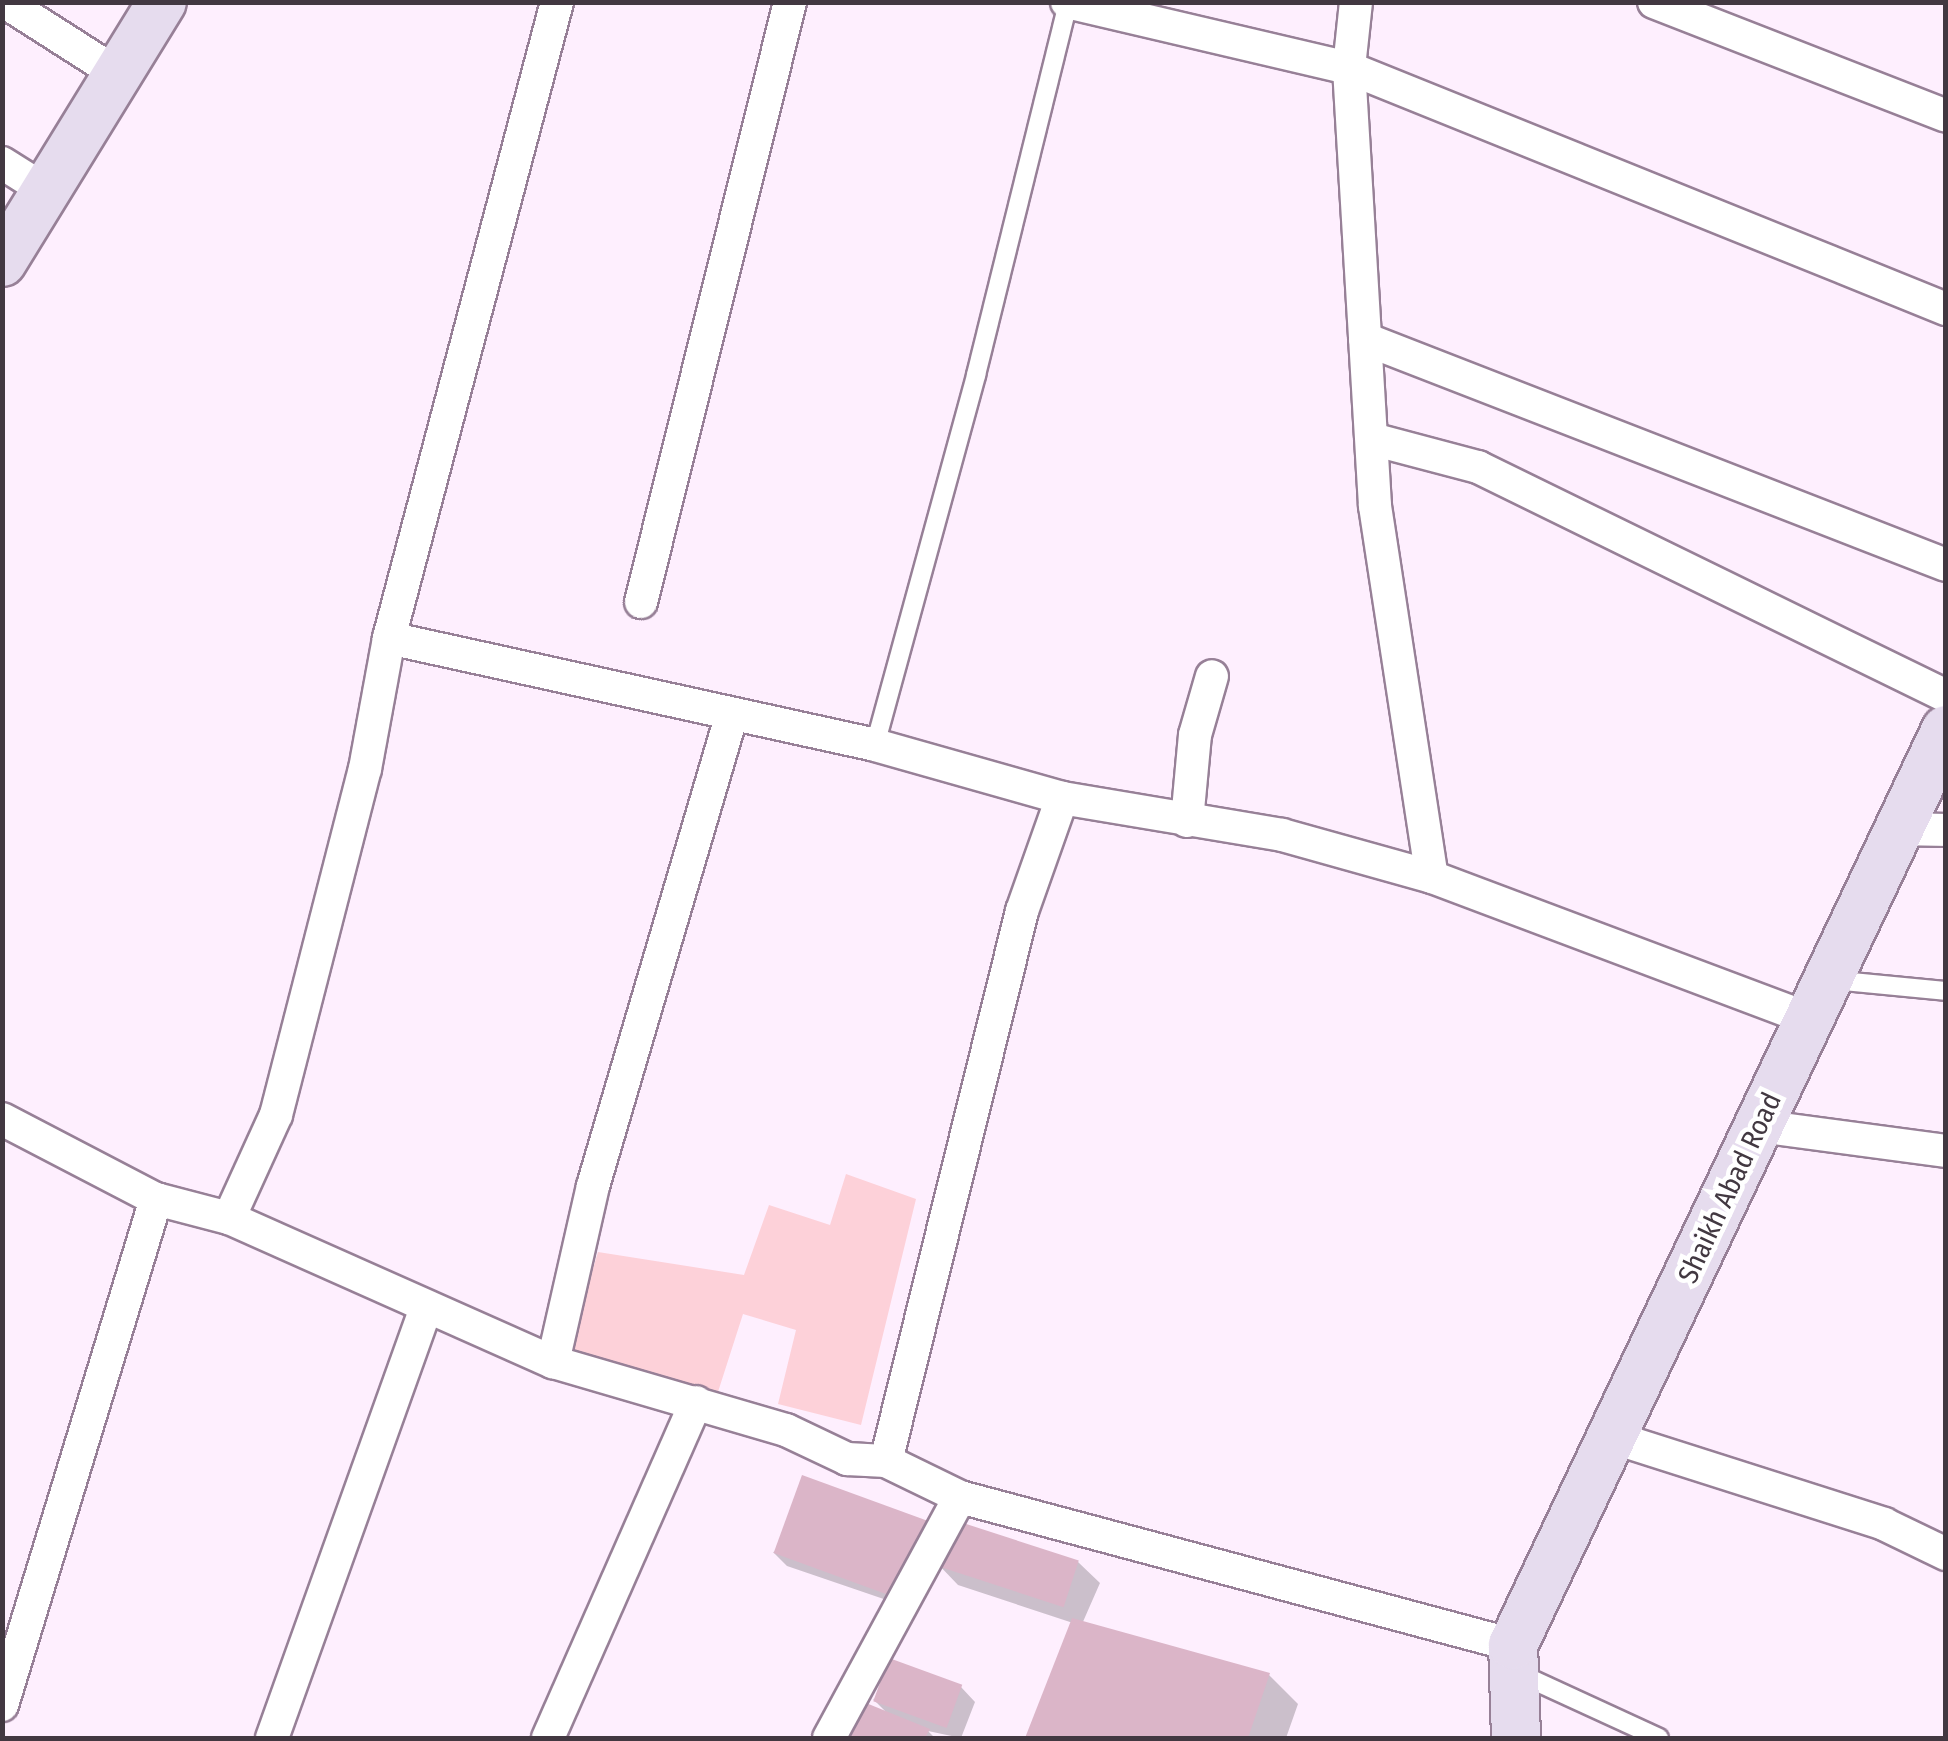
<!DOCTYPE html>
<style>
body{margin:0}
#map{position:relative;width:1948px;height:1741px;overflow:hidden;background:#feeffe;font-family:"Fira Sans Condensed",sans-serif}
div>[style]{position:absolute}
.green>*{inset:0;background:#fdd1d9}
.shadow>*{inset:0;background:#0003}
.building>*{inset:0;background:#dbb5c8;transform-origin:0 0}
.roads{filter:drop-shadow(2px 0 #978097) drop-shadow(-2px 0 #978097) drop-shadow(0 2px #978097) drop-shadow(0 -2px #978097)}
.service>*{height:18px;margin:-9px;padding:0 9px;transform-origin:9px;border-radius:9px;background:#fff}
.minor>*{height:32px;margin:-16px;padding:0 16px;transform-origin:16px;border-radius:16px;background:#fff}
.secondary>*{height:48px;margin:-24px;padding:0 24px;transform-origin:24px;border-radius:24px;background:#e6dcee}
span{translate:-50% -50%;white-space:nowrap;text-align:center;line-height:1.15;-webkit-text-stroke:9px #fff;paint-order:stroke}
.street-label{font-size:28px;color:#423841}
.frame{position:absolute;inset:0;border:5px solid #423841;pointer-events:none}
</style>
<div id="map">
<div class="green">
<div style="clip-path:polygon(846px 1174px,916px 1199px,861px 1425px,778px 1404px,796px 1330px,743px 1314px,717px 1395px,567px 1354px,598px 1252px,744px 1275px,769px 1205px,830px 1225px)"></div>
</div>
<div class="shadow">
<div style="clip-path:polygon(933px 1526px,1078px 1562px,1100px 1583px,1082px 1624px,1269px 1675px,1298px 1704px,1286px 1738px,1027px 1738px,1073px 1623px,958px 1585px,935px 1561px,910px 1608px,787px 1566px,773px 1552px)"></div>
<div style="clip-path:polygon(961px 1687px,975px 1702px,961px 1738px,928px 1731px,935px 1738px,850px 1738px,867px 1706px,889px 1715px,873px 1699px)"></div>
</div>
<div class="building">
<div style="left:802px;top:1475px;width:140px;height:83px;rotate:20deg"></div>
<div style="left:957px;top:1521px;width:128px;height:49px;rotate:18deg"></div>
<div style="clip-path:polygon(1072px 1618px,1270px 1673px,1248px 1738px,1025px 1738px)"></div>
<div style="left:889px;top:1658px;width:78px;height:46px;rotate:20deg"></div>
<div style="clip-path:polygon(866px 1703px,930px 1729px,925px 1738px,847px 1738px)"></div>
</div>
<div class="roads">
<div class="service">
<div style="left:875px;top:745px;width:384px;rotate:-74.7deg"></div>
<div style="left:976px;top:375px;width:384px;rotate:-76.1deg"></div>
<div style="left:1832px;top:980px;width:115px;rotate:5.5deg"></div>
<div style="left:1520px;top:1674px;width:153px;rotate:24.7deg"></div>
</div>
<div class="minor">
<div style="left:5px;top:2px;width:138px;rotate:32.5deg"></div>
<div style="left:1067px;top:2px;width:290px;rotate:13.2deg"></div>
<div style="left:1349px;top:68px;width:644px;rotate:21.98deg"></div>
<div style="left:1356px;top:2px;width:66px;rotate:96.1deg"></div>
<div style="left:1349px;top:68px;width:439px;rotate:86.6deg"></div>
<div style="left:1375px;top:506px;width:375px;rotate:81.3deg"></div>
<div style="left:1654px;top:2px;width:313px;rotate:21.3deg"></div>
<div style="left:2px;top:163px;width:54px;rotate:32.2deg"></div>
<div style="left:1365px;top:339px;width:623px;rotate:21.26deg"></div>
<div style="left:1372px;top:439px;width:110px;rotate:14.8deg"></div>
<div style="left:1478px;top:467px;width:521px;rotate:26.07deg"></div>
<div style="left:641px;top:602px;width:618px;rotate:-76.05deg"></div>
<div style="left:389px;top:638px;width:498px;rotate:12.4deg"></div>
<div style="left:875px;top:745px;width:194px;rotate:15.8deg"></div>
<div style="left:1062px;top:798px;width:223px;rotate:9.5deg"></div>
<div style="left:1282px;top:835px;width:156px;rotate:15.6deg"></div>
<div style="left:1432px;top:877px;width:403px;rotate:20.6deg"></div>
<div style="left:1187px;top:821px;width:86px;rotate:-84.7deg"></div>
<div style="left:1195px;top:735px;width:61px;rotate:-73.9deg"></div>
<div style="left:1899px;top:829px;width:47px;rotate:1.2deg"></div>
<div style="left:2px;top:1119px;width:174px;rotate:27.5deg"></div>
<div style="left:156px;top:1199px;width:75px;rotate:14.6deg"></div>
<div style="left:229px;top:1218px;width:355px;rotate:24deg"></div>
<div style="left:553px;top:1362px;width:243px;rotate:16.3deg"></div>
<div style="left:786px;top:1430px;width:68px;rotate:25.4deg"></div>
<div style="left:847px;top:1459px;width:39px;rotate:3deg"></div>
<div style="left:886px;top:1461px;width:82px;rotate:25.9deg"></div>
<div style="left:960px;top:1497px;width:572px;rotate:14.98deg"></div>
<div style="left:1759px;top:1126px;width:189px;rotate:7.6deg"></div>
<div style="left:229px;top:1218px;width:113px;rotate:-65.5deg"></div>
<div style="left:276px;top:1115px;width:357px;rotate:-75.6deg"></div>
<div style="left:365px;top:769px;width:133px;rotate:-79.6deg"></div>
<div style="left:389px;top:638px;width:658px;rotate:-75.2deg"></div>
<div style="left:553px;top:1362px;width:180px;rotate:-77.2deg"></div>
<div style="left:593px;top:1186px;width:492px;rotate:-73.6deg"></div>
<div style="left:1612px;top:1437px;width:286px;rotate:17.7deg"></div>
<div style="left:1884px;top:1524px;width:69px;rotate:25.8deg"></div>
<div style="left:886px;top:1461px;width:567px;rotate:-76.11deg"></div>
<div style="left:1022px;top:911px;width:120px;rotate:-70.5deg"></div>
<div style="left:2px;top:1705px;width:529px;rotate:-73.07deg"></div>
<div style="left:272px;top:1738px;width:456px;rotate:-70.3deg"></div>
<div style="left:548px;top:1738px;width:367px;rotate:-66.2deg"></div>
<div style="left:829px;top:1738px;width:274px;rotate:-61.5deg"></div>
</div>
<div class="secondary">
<div style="left:2px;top:262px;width:305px;rotate:-58.4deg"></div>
<div style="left:1516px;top:1738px;width:93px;rotate:-91.8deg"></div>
<div style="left:1513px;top:1645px;width:1012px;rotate:-64.68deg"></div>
</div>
</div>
<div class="street-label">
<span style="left:1730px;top:1188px;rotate:-65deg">Shaikh Abad Road</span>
</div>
<div class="frame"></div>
</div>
